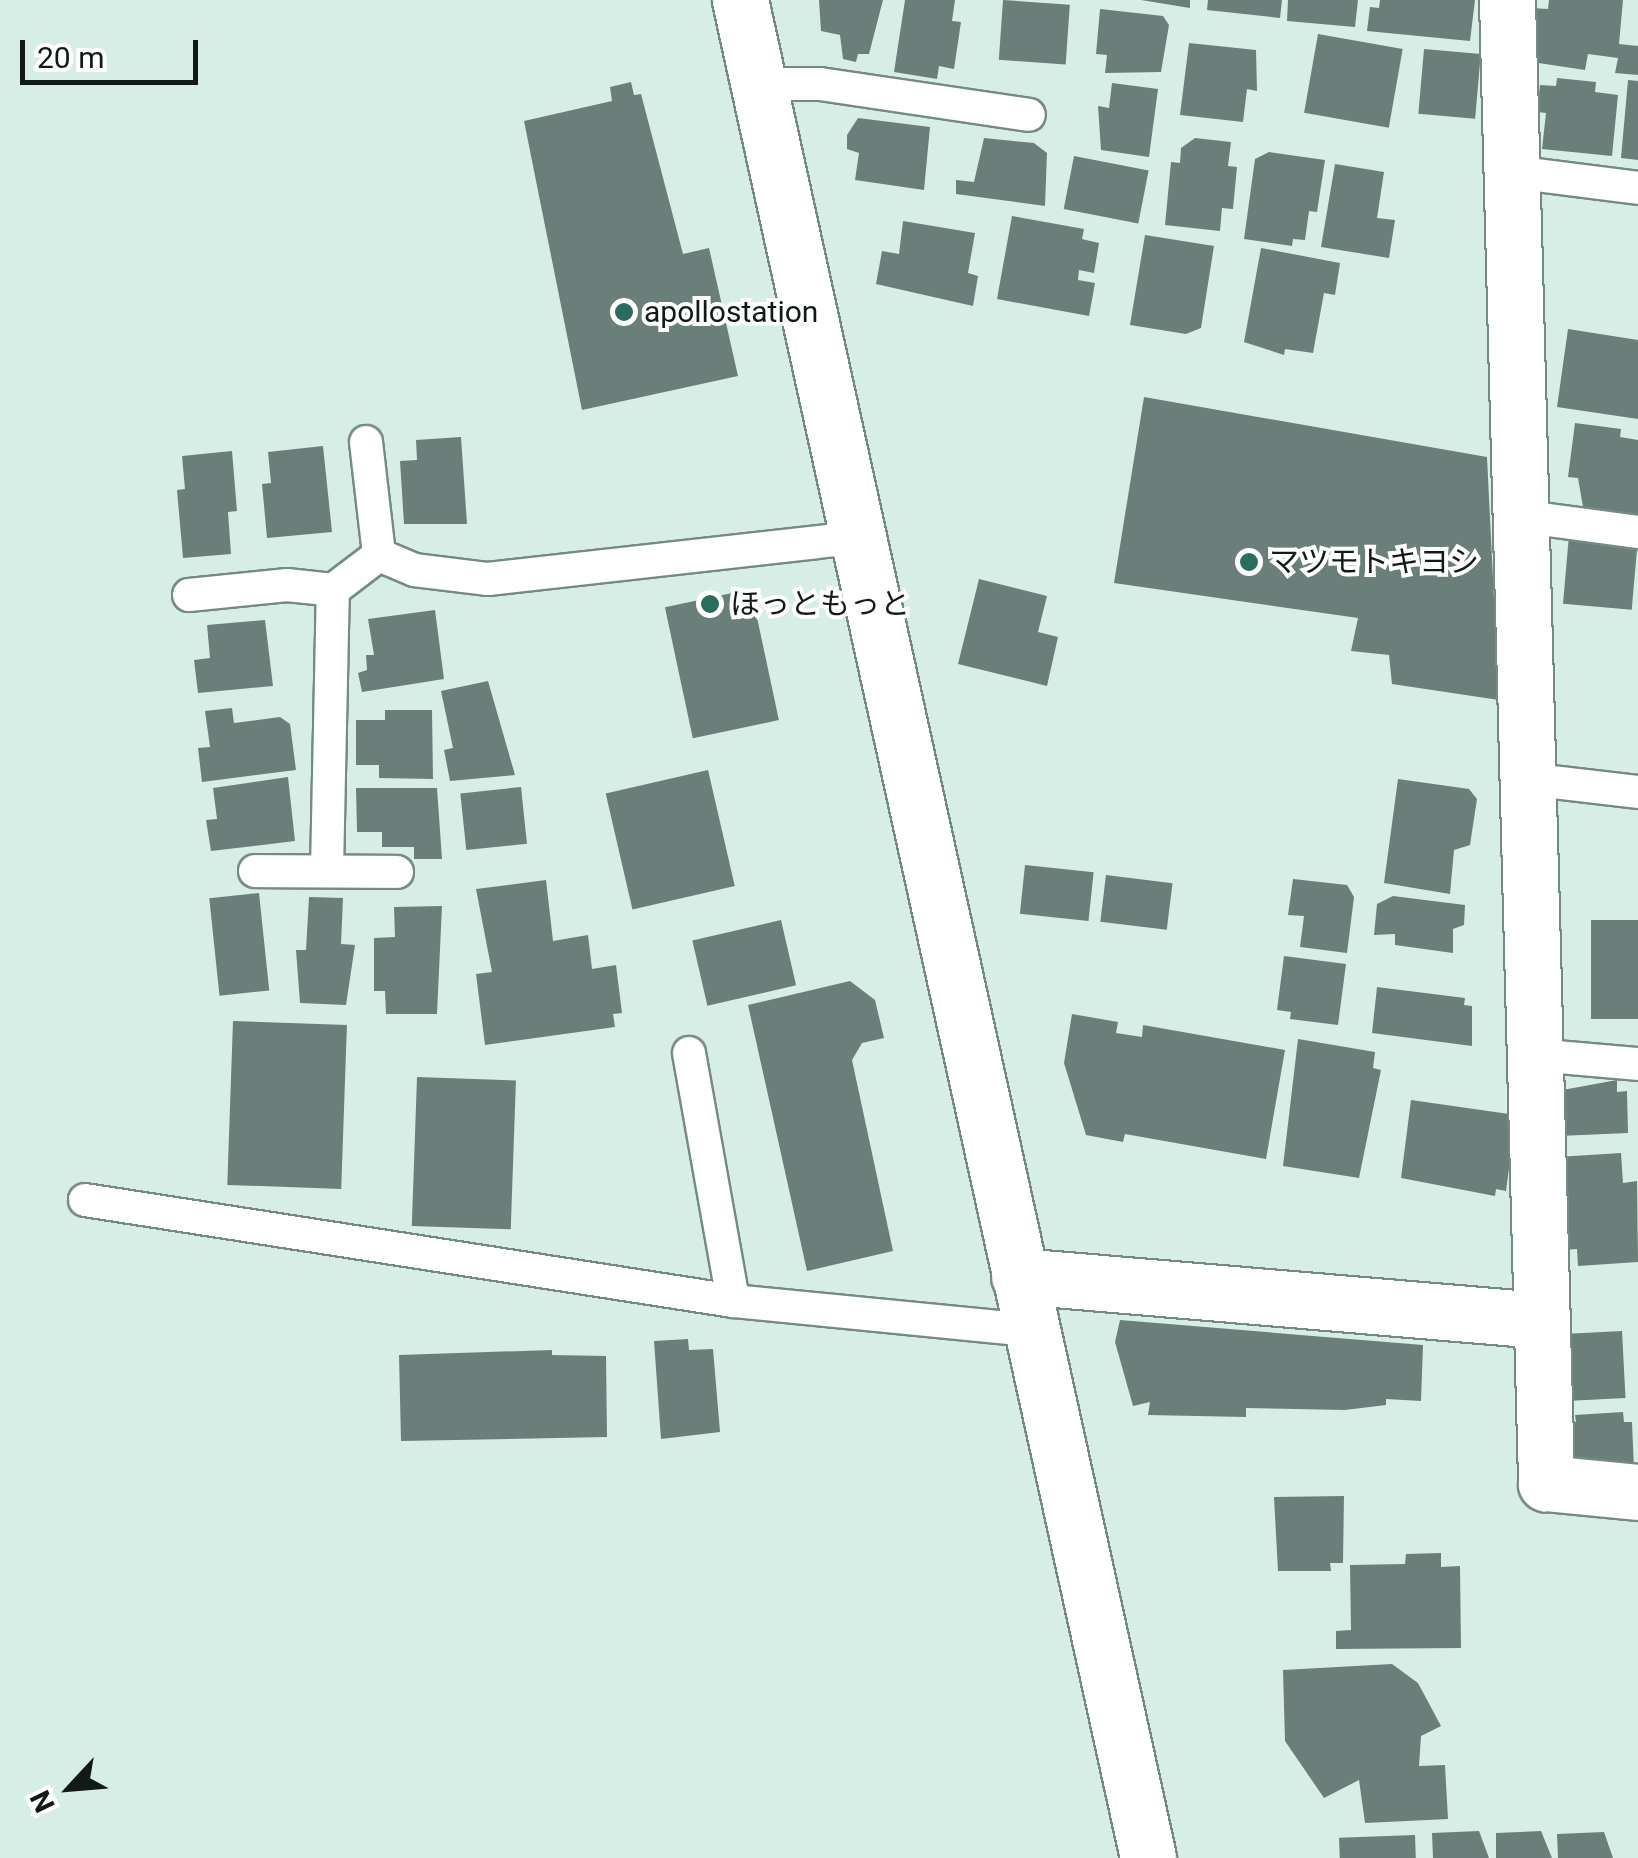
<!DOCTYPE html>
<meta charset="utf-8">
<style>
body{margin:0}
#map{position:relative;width:1638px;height:1858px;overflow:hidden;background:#d7eee7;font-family:Roboto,"Noto Sans JP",sans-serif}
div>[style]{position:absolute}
.building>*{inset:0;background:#6a7f79;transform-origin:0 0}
.roads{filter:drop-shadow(2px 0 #758a84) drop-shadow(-2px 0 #758a84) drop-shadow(0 2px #758a84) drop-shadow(0 -2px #758a84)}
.service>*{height:32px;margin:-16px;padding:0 16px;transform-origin:16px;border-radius:16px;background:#fff}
.minor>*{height:55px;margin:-27.5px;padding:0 27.5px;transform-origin:27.5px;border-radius:27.5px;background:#fff}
.tertiary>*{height:55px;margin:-27.5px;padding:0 27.5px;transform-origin:27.5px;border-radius:27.5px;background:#fff}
.dots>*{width:28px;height:28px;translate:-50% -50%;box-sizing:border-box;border:5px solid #fff;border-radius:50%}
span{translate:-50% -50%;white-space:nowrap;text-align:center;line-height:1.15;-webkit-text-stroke:8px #fff;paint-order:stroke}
.poi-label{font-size:30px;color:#121a18}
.left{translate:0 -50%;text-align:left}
.north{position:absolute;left:20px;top:1738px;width:100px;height:100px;-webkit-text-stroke:8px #fff;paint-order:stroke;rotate:244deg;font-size:28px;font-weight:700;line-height:40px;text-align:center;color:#121a18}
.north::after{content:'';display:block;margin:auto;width:35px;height:45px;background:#121a18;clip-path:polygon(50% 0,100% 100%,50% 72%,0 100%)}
.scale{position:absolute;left:20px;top:40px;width:178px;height:45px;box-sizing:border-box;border:5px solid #121a18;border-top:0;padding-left:12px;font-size:30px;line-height:35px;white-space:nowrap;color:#121a18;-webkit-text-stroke:8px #fff;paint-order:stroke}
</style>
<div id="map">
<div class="building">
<div style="clip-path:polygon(819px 0,883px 0,869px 54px,858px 54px,856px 62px,843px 59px,840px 35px,821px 31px)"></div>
<div style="clip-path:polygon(905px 0,955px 0,952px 21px,961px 22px,954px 69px,939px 66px,937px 79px,894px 72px)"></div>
<div style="left:1003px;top:0;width:67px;height:60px;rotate:4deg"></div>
<div style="clip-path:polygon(1141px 0,1190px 0,1190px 8px)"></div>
<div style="clip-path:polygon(1208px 0,1282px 0,1280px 18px,1207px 10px)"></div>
<div style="clip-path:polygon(1288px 0,1358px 0,1355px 27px,1287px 21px)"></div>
<div style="clip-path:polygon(1380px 0,1475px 0,1470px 41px,1367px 31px,1370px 7px,1379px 8px)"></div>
<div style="clip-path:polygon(1549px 0,1623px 0,1619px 44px,1638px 46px,1638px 75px,1615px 73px,1618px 58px,1588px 54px,1585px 70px,1525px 61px,1531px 8px,1548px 9px)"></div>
<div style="clip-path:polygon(1100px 9px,1163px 16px,1169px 25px,1161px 72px,1105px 73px,1107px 55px,1096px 54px)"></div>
<div style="left:1318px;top:34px;width:86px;height:80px;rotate:10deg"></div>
<div style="clip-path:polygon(1189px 43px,1256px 50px,1257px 91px,1247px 89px,1243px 122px,1180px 115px)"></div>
<div style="left:1424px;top:49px;width:57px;height:65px;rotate:5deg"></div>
<div style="clip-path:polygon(1557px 78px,1596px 82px,1595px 92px,1618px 95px,1612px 156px,1542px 149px,1546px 113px,1537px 112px,1540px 85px,1556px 86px)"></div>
<div style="clip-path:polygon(1628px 80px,1638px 81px,1638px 160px,1621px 158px)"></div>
<div style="clip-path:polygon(631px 82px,634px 95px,641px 94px,683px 254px,709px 248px,738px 376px,582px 410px,524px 121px,612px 101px,610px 87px)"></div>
<div style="clip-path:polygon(1112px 83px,1158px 89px,1149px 157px,1101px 150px,1098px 106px,1109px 108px)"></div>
<div style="clip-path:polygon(858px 118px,930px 127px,924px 190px,855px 180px,859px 153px,847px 149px,847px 135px)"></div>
<div style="clip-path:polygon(984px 138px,1034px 143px,1047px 153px,1045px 206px,956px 194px,956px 180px,974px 182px)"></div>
<div style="clip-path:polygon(1195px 138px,1231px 142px,1228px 166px,1237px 167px,1233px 209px,1222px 208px,1220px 231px,1165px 225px,1171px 162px,1180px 163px,1181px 148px)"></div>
<div style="clip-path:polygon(1269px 152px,1325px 160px,1317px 212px,1309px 211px,1305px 240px,1293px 239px,1292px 246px,1244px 239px,1255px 159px)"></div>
<div style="left:1074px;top:156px;width:76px;height:54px;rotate:11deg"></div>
<div style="clip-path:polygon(1335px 164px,1384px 172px,1377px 218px,1395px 220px,1389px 258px,1321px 247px)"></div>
<div style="clip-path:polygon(1012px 216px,1084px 229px,1082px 239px,1099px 243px,1094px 273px,1079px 270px,1078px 280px,1095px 283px,1089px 316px,997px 299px)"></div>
<div style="clip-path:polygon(903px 221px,975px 233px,968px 273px,978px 276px,973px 306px,876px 284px,882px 251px,899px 254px)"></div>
<div style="clip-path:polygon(1145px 235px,1214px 246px,1201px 328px,1186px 334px,1130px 325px)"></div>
<div style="clip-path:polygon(1261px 248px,1340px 263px,1335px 295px,1324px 293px,1313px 353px,1285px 349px,1284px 355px,1244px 342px)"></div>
<div style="clip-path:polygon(1568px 329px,1638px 340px,1638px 419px,1557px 407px)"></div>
<div style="clip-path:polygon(1144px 397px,1487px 457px,1499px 700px,1392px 684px,1389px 655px,1351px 651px,1358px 618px,1114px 583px)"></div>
<div style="clip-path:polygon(1575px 423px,1621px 429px,1620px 437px,1638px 440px,1638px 514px,1583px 507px,1578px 478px,1568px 477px)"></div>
<div style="clip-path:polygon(461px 437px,467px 524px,404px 524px,400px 461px,417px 460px,416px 440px)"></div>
<div style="clip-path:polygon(323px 446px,332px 532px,267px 538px,262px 484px,271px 483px,268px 452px)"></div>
<div style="clip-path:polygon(232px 451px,237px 511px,228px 512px,231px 554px,183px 558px,177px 490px,185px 489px,182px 456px)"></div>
<div style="left:1569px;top:535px;width:69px;height:69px;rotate:5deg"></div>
<div style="clip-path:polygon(979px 579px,1047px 596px,1038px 632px,1058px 637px,1047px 686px,958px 664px)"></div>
<div style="left:751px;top:589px;width:134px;height:88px;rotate:78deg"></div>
<div style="clip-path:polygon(435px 610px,444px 679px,362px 692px,358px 673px,367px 670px,366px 655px,374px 655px,368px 619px)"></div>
<div style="clip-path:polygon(265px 620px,273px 686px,198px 693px,194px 660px,210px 658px,207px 625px)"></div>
<div style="clip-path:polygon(488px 681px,515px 775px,450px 781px,444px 750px,453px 748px,441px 691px)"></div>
<div style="clip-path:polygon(232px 708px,234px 723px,280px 717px,290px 724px,296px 770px,202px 782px,198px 748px,210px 747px,205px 711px)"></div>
<div style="clip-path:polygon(385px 710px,432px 710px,433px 779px,379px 778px,379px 765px,356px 765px,356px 720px,385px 720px)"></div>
<div style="left:708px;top:770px;width:119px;height:105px;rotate:77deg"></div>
<div style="clip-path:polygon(288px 777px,295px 841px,211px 851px,206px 820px,217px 819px,213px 788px)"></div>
<div style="clip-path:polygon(1398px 779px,1469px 789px,1477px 799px,1470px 845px,1454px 850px,1450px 894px,1384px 883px)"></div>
<div style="left:521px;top:787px;width:57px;height:61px;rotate:84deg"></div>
<div style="clip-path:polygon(356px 788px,437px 788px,442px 859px,414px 859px,414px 847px,382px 847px,382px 832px,357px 832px)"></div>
<div style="left:1025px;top:865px;width:69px;height:49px;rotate:6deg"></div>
<div style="left:1106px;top:875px;width:67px;height:47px;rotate:7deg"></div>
<div style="clip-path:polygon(1293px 879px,1347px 885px,1354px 897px,1347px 953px,1300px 947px,1304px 916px,1288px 915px)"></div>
<div style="clip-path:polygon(546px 880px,553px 941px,588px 935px,592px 969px,616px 965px,622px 1013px,613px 1014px,615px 1027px,485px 1045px,476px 974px,492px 972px,476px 889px)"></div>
<div style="left:259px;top:893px;width:98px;height:50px;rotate:84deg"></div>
<div style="clip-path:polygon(1393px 896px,1465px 905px,1464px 925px,1453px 929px,1453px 953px,1395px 945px,1395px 934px,1374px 935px,1377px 904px)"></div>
<div style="clip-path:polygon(309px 897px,343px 898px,341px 944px,355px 945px,346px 1005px,300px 1003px,296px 950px,306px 950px)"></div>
<div style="clip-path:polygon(442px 906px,437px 1014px,386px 1014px,385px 991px,374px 991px,374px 938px,395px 937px,394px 907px)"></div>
<div style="left:781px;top:920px;width:67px;height:91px;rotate:77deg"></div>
<div style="left:1591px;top:920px;width:47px;height:99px"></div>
<div style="clip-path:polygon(1284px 956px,1346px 964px,1338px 1025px,1290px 1019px,1291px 1012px,1277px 1010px)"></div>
<div style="clip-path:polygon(850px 981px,875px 1000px,884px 1038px,862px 1043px,852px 1060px,893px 1251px,807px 1271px,748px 1005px)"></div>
<div style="clip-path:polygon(1377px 987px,1465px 998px,1464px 1005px,1472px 1006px,1472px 1046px,1372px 1033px)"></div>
<div style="clip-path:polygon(1072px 1014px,1118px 1022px,1116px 1033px,1142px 1037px,1143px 1025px,1285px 1050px,1266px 1159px,1125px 1134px,1123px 1142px,1086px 1135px,1064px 1063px)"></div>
<div style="left:233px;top:1021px;width:114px;height:164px;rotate:2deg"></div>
<div style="clip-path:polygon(1298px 1039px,1375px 1052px,1373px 1068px,1381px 1070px,1359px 1178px,1283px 1166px)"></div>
<div style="left:417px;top:1077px;width:99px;height:149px;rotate:2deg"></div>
<div style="clip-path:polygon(1617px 1080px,1617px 1092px,1627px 1091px,1628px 1133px,1559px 1136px,1557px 1091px)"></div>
<div style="clip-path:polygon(1411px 1100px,1516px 1115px,1506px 1191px,1496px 1189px,1495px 1196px,1401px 1178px)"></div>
<div style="clip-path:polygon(1621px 1153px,1623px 1183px,1637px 1181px,1638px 1262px,1578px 1266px,1577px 1249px,1564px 1250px,1557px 1157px)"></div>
<div style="clip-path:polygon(1120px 1320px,1423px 1345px,1421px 1401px,1386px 1399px,1386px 1405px,1345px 1410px,1246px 1408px,1246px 1417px,1148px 1415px,1150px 1402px,1133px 1406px,1115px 1342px)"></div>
<div style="left:1622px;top:1331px;width:67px;height:64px;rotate:87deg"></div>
<div style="clip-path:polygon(688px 1339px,689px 1350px,713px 1349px,720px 1432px,661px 1439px,654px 1341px)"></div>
<div style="clip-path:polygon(552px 1350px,552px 1355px,606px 1356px,607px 1437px,401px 1441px,399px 1355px)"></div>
<div style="clip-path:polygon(1623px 1412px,1624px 1422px,1632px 1422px,1634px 1469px,1564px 1463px,1561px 1423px,1576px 1422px,1575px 1415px)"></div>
<div style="clip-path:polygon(1344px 1496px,1343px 1563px,1330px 1563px,1331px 1571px,1278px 1571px,1274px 1497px)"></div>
<div style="clip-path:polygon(1441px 1553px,1441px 1567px,1460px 1566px,1461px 1648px,1336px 1649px,1336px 1631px,1351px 1630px,1350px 1565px,1405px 1564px,1406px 1554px)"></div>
<div style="clip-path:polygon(1392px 1664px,1418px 1683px,1441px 1726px,1421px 1736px,1419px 1766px,1445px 1765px,1448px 1819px,1365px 1823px,1359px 1780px,1324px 1798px,1285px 1741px,1283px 1670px)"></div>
<div style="clip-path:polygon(1479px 1831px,1489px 1858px,1433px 1858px,1432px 1833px)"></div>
<div style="clip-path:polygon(1541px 1831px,1552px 1858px,1496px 1858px,1496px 1833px)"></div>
<div style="clip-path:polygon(1604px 1832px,1613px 1858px,1558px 1858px,1557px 1834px)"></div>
<div style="left:1415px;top:1835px;width:23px;height:76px;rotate:88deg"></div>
</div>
<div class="roads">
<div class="service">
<div style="left:759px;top:84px;width:61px"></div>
<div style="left:820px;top:84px;width:211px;rotate:8.4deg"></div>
<div style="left:1512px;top:172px;width:127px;rotate:7.2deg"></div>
<div style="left:366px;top:442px;width:114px;rotate:83.4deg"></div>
<div style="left:1519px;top:516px;width:120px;rotate:7.7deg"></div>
<div style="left:189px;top:595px;width:99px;rotate:-5.8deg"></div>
<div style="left:287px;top:585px;width:46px;rotate:6.2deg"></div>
<div style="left:1527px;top:779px;width:112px;rotate:6.7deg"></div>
<div style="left:327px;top:870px;width:280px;rotate:-88.8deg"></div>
<div style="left:333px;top:590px;width:58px;rotate:-37.3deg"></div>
<div style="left:379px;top:555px;width:38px;rotate:23deg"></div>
<div style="left:414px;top:570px;width:75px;rotate:6.9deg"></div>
<div style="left:488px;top:579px;width:370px;rotate:-6.4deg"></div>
<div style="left:255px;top:871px;width:142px;rotate:0.4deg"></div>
<div style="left:689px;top:1053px;width:252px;rotate:79.9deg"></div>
<div style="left:1535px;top:1055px;width:103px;rotate:5deg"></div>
<div style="left:85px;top:1200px;width:656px;rotate:8.86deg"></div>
<div style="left:733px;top:1301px;width:299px;rotate:5.6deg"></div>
</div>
<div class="minor">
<div style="left:1507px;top:0;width:1484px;rotate:88.49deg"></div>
<div style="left:1546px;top:1483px;width:92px;rotate:5.6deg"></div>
<div style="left:1019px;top:1276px;width:523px;rotate:4.83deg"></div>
</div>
<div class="tertiary">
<div style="left:740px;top:0;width:1902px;rotate:77.61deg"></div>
</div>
</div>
<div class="dots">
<div style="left:624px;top:312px;background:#2a6d5e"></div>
<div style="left:1249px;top:562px;background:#2a6d5e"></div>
<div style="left:710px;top:604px;background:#2a6d5e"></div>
</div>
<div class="poi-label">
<span class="left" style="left:644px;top:312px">apollostation</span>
<span class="left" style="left:1269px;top:562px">マツモトキヨシ</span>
<span class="left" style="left:730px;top:604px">ほっともっと</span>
</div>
<div class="north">N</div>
<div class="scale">20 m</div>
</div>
